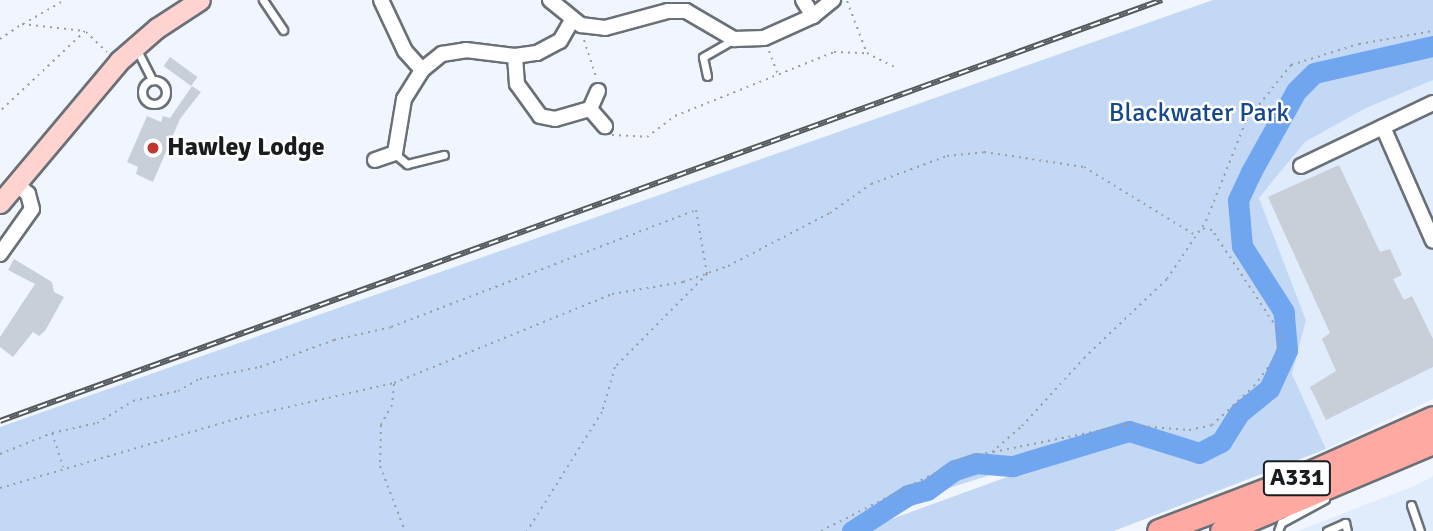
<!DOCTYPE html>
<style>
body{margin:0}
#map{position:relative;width:1433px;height:531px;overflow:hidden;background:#f1f6fe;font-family:Signika,sans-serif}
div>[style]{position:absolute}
.built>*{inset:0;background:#e0ebfb}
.green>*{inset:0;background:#c3d8f4}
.river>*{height:21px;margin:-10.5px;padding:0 10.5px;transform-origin:10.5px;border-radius:10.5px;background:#70a5f0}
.building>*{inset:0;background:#c9cfd9;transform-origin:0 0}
.path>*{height:2px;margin-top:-1px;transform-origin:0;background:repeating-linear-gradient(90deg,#9a9ea4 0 2px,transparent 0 7px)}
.roads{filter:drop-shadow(2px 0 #6a7078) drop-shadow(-2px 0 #6a7078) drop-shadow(0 2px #6a7078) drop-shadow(0 -2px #6a7078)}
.lane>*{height:7px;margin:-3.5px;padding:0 3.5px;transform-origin:3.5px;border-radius:3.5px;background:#fff}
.lane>.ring{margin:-3.5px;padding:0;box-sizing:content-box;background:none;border:7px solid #fff;border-radius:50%}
.street>*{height:14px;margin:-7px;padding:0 7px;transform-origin:7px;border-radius:7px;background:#fff}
.secondary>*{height:19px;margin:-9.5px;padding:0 9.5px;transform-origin:9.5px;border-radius:9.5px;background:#ffd4d0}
.primary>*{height:23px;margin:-11.5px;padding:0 11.5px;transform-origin:11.5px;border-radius:11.5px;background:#fea9a1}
.rail>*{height:6px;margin-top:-3px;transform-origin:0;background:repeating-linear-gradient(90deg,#fff 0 10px,#55595d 0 20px);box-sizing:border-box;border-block:2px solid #55595d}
.dots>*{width:19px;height:19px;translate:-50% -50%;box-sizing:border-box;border:4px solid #fff;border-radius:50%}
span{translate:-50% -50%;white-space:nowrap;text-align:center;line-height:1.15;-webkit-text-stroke:5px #fff;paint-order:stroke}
.shield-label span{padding:2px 5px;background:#fff;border:2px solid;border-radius:5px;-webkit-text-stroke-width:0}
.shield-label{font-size:24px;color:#1a1d20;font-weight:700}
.park-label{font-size:26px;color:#16488a}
.poi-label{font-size:26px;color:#1a1d20;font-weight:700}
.left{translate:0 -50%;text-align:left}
</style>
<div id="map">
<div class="built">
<div style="clip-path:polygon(1433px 80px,1433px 399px,1326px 449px,1292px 374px,1306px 320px,1259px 198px,1305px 142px,1364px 109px)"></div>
<div style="clip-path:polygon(1433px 476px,1433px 531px,1298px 531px,1414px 486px)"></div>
</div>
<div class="green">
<div style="clip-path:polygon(evenodd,1213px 0,1433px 0,1433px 80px,1364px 109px,1305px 142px,1259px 198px,1306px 320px,1292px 374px,1326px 449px,1114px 531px,0 531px,0 427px,1213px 0,1130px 431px,1130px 432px,878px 524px,883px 509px,1130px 431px)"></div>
</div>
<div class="river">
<div style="left:852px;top:531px;width:67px;rotate:-32.7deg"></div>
<div style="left:908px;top:495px;width:20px;rotate:-15deg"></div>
<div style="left:927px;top:490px;width:34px;rotate:-36deg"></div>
<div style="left:955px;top:470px;width:22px;rotate:-18deg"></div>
<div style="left:976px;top:463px;width:37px;rotate:5deg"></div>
<div style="left:1013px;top:466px;width:121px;rotate:-16.8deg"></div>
<div style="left:1129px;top:431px;width:73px;rotate:17.4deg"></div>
<div style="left:1199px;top:453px;width:25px;rotate:-27deg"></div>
<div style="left:1221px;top:442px;width:34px;rotate:-58deg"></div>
<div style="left:1239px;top:413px;width:38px;rotate:-39deg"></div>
<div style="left:1269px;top:389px;width:43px;rotate:-65.2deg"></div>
<div style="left:1287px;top:350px;width:38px;rotate:-95deg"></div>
<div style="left:1284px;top:312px;width:78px;rotate:-122.5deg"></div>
<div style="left:1242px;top:246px;width:46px;rotate:-95deg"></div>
<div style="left:1238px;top:200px;width:31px;rotate:-65deg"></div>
<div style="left:1251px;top:172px;width:93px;rotate:-60.9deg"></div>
<div style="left:1296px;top:91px;width:25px;rotate:-45deg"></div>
<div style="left:1314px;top:73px;width:122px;rotate:-12.8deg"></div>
</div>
<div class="building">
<div style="left:170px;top:57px;width:34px;height:11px;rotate:36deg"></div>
<div style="clip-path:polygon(192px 86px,201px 92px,180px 119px,153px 182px,136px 174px,138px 167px,127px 162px,147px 116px,161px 122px,163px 116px,170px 118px)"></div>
<div style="clip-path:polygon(1339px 165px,1380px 252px,1390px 249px,1402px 275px,1393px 279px,1404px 300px,1412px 296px,1433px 339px,1433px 367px,1326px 420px,1310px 387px,1336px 371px,1322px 339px,1330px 333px,1268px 197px)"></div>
<div style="clip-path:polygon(14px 259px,52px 282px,54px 292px,64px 297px,45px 331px,39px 336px,33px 332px,13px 357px,0 347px,0 337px,35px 284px,8px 270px)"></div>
</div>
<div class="path">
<div style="left:847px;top:1px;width:53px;rotate:69.2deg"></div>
<div style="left:23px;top:24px;width:48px;rotate:-29.7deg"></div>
<div style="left:86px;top:32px;width:29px;rotate:44deg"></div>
<div style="left:0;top:39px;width:27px;rotate:-34deg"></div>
<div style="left:22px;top:24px;width:63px;rotate:6.3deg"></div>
<div style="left:85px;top:31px;width:117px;rotate:136.7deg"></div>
<div style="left:584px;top:40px;width:40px;rotate:72deg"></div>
<div style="left:769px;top:51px;width:26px;rotate:69deg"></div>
<div style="left:612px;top:135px;width:35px;rotate:3deg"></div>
<div style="left:647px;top:137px;width:35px;rotate:-37deg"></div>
<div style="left:675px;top:116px;width:171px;rotate:-21.9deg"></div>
<div style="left:834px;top:52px;width:33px;rotate:2deg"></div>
<div style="left:867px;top:53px;width:30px;rotate:27deg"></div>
<div style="left:394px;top:384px;width:21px;rotate:95deg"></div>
<div style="left:392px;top:405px;width:23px;rotate:119deg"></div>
<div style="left:381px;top:425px;width:41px;rotate:91.4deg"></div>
<div style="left:380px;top:466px;width:70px;rotate:69deg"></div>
<div style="left:52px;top:433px;width:36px;rotate:72deg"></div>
<div style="left:993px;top:452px;width:137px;rotate:-11.4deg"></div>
<div style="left:1127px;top:425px;width:62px;rotate:4.6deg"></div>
<div style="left:1189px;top:430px;width:24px;rotate:-12deg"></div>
<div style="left:1212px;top:425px;width:57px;rotate:-42.9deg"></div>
<div style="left:1254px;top:386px;width:35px;rotate:-53deg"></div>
<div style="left:1275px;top:358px;width:25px;rotate:-76deg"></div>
<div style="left:1281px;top:334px;width:125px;rotate:-123.6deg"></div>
<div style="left:1212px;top:230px;width:11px;rotate:-170deg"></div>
<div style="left:0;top:454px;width:56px;rotate:-22deg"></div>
<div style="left:52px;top:433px;width:46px;rotate:-12.5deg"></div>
<div style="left:97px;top:423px;width:42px;rotate:-31.4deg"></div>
<div style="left:133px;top:401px;width:46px;rotate:-12.5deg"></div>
<div style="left:178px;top:391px;width:25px;rotate:-29deg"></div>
<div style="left:200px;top:379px;width:61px;rotate:-11.3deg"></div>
<div style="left:260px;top:367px;width:79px;rotate:-20deg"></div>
<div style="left:334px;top:340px;width:58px;rotate:-12.8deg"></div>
<div style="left:391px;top:327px;width:327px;rotate:-21deg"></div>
<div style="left:696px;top:210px;width:65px;rotate:80.2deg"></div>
<div style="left:707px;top:274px;width:131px;rotate:134.7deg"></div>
<div style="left:615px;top:367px;width:47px;rotate:106.1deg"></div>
<div style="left:602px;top:412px;width:141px;rotate:122.2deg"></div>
<div style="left:0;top:488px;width:250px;rotate:-16.3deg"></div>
<div style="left:240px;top:418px;width:158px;rotate:-12.8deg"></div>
<div style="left:394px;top:383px;width:235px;rotate:-22.2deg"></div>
<div style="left:612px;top:294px;width:72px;rotate:-9.6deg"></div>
<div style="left:683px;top:282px;width:48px;rotate:-19.6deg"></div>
<div style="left:728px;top:266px;width:115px;rotate:-27.5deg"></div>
<div style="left:830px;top:213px;width:50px;rotate:-35.3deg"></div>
<div style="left:871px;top:184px;width:81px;rotate:-20.2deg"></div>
<div style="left:947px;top:156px;width:37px;rotate:-6deg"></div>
<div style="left:984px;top:152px;width:101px;rotate:8.5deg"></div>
<div style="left:1084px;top:167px;width:130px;rotate:31.5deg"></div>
<div style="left:821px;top:531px;width:161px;rotate:-26.9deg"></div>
<div style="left:965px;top:458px;width:28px;rotate:-13deg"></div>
<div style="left:992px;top:452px;width:40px;rotate:-41deg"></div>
<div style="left:1022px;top:426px;width:92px;rotate:-47.6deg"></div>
<div style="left:1084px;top:358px;width:115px;rotate:-43.6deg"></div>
<div style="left:1167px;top:279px;width:70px;rotate:-56.1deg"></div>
<div style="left:1206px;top:221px;width:108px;rotate:-68.2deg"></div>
<div style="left:1246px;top:121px;width:72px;rotate:-51.2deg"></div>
<div style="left:1291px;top:65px;width:71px;rotate:-17.2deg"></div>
<div style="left:1359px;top:44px;width:75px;rotate:-10deg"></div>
</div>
<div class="roads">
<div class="lane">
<div style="left:263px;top:0;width:36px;rotate:56deg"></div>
<div style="left:137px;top:50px;width:34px;rotate:63deg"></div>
<div style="left:707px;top:76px;width:19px;rotate:-102deg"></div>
<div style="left:703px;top:57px;width:36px;rotate:-30deg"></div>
<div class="ring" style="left:142px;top:80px;width:17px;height:17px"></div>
<div style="left:395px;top:154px;width:16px;rotate:40deg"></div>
<div style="left:407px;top:164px;width:38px;rotate:-14deg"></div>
<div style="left:1411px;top:505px;width:28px;rotate:71deg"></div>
<div style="left:1278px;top:531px;width:9px;rotate:-69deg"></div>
<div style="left:1281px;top:523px;width:50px;rotate:-28.6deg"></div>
<div style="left:1327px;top:531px;width:20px;rotate:-24deg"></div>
<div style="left:1345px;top:523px;width:8px;rotate:76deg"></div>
</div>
<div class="street">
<div style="left:381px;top:0;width:56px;rotate:64.8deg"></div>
<div style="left:405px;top:51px;width:25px;rotate:48deg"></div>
<div style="left:550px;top:0;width:40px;rotate:39deg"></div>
<div style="left:581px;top:25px;width:24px;rotate:7deg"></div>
<div style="left:605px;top:28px;width:65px;rotate:-15.1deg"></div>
<div style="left:668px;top:11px;width:18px"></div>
<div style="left:686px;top:11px;width:56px;rotate:30.3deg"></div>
<div style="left:734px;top:39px;width:30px;rotate:-2deg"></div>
<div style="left:764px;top:38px;width:54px;rotate:-24.2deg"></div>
<div style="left:813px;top:16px;width:26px;rotate:-39deg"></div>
<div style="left:803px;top:0;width:19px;rotate:58deg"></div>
<div style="left:515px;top:56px;width:28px;rotate:86deg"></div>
<div style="left:517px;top:84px;width:39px;rotate:54deg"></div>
<div style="left:540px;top:116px;width:15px;rotate:11deg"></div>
<div style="left:555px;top:119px;width:36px;rotate:-16deg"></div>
<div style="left:598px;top:91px;width:20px;rotate:114deg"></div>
<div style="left:590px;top:109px;width:23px;rotate:49deg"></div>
<div style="left:1383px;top:127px;width:124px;rotate:66.3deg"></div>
<div style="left:375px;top:160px;width:21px;rotate:-19deg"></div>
<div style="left:395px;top:153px;width:55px;rotate:-80.5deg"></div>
<div style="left:404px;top:99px;width:34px;rotate:-58deg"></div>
<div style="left:422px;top:70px;width:26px;rotate:-39deg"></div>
<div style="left:442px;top:54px;width:24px;rotate:-9deg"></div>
<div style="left:466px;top:50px;width:49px;rotate:7deg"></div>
<div style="left:515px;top:56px;width:22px;rotate:-8deg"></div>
<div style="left:537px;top:53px;width:26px;rotate:-28deg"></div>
<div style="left:560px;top:41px;width:22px;rotate:-60deg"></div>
<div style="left:1301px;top:166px;width:146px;rotate:-25.5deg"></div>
<div style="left:0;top:254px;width:55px;rotate:-54.6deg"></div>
<div style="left:32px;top:209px;width:16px;rotate:-105deg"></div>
<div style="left:28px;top:194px;width:15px;rotate:-138deg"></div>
</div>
<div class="secondary">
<div style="left:0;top:203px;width:185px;rotate:-50deg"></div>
<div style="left:119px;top:61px;width:50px;rotate:-41deg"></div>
<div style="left:157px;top:28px;width:51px;rotate:-33.1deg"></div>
</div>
<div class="primary">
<div style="left:1159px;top:531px;width:154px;rotate:-20.9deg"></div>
<div style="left:1303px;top:476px;width:142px;rotate:-24deg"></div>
<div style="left:1222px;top:531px;width:229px;rotate:-22.9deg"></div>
</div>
</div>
<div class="rail">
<div style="left:0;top:421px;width:1236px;rotate:-19.92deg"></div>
</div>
<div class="dots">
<div style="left:153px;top:148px;background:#c3352f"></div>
</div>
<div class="shield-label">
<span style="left:1297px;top:478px">A331</span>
</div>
<div class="park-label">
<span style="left:1199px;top:114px">Blackwater Park</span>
</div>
<div class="poi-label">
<span class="left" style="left:167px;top:148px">Hawley Lodge</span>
</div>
</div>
